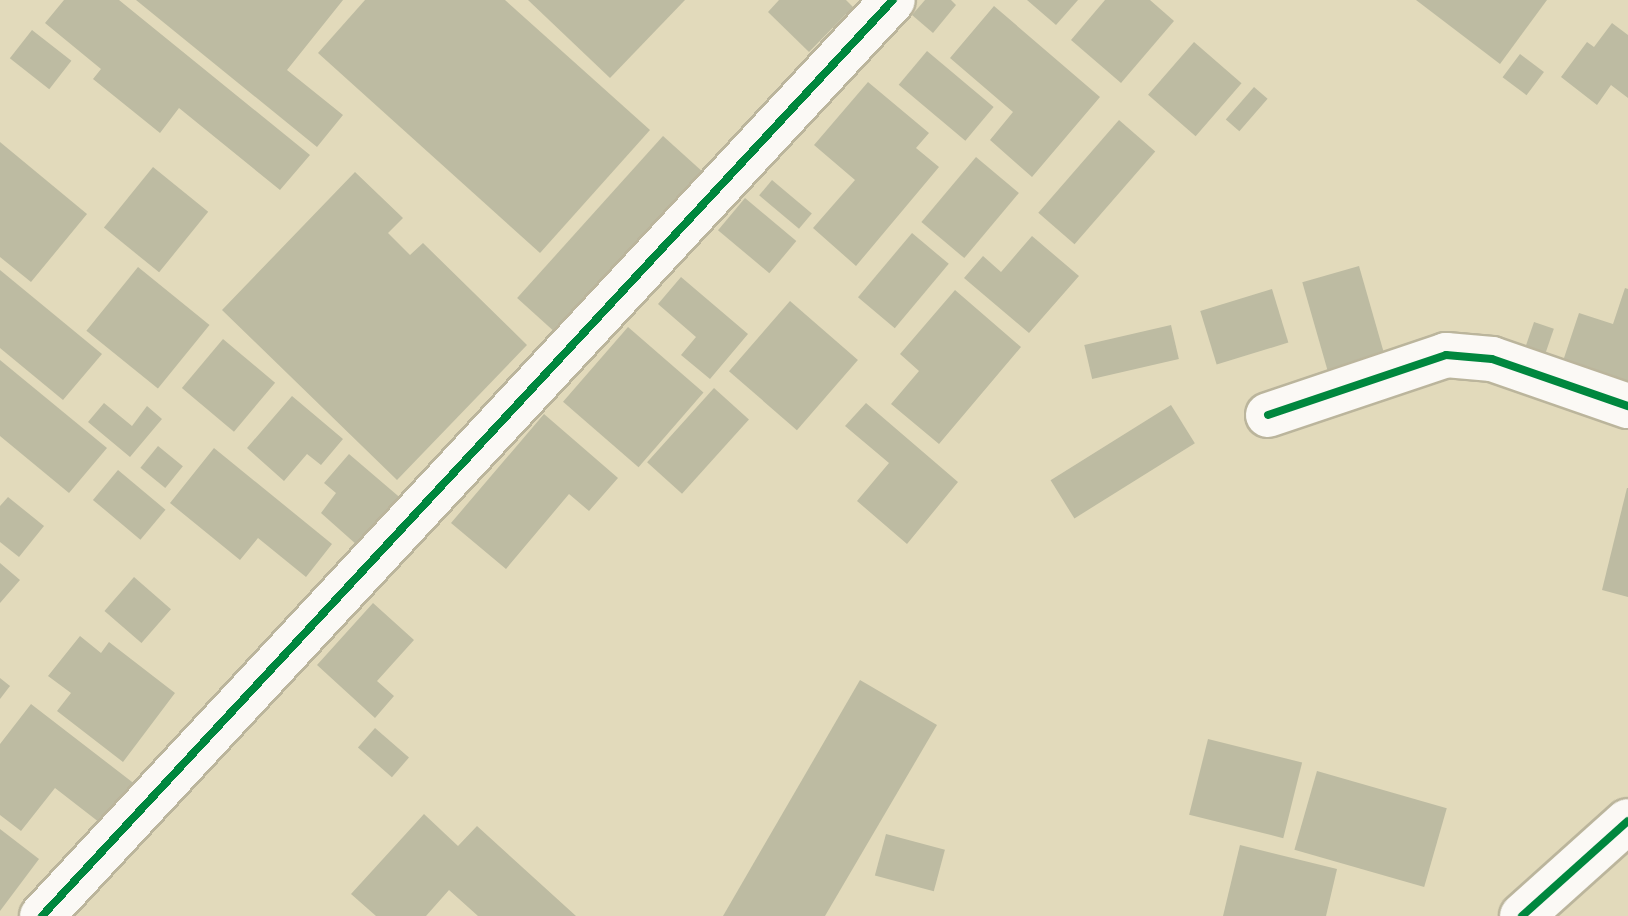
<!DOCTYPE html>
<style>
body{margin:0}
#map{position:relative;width:1628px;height:916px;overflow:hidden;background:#e2dabb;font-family:Inter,sans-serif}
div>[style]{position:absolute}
.building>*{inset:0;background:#bdbba2;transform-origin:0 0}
.roads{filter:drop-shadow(2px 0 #bbb59c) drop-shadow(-2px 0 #bbb59c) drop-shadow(0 2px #bbb59c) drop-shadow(0 -2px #bbb59c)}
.minor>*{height:44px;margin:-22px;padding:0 22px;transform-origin:22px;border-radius:22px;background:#fbf9f5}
.cycleway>*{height:8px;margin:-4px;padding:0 4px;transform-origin:4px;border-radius:4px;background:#00873e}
span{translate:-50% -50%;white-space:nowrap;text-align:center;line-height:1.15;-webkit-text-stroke:6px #fdf2c3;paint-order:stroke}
</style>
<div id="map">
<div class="building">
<div style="clip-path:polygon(64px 0,119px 0,310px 155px,280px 190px,179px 108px,160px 133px,93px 79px,101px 69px,45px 23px)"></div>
<div style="clip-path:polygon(136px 0,343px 0,287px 70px,343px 115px,317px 147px)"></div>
<div style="clip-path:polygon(365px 0,505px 0,650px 130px,540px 253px,318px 53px)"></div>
<div style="clip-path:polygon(528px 0,685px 0,610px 78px)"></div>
<div style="clip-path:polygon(779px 0,846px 0,853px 7px,809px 52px,768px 12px)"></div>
<div style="clip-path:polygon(925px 0,951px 0,956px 5px,933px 33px,912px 15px)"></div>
<div style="clip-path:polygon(1027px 0,1078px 0,1056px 25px)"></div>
<div style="clip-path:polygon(1105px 0,1150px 0,1174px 21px,1121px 83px,1071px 40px)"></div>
<div style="clip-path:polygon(1416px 0,1547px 0,1500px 64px)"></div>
<div style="clip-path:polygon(994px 6px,1100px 97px,1032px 177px,990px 140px,1013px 112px,950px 58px)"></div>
<div style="clip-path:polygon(1612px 23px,1628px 35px,1628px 98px,1611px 85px,1597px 105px,1561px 77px,1587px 42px,1594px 47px)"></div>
<div style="left:32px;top:30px;width:50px;height:36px;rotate:38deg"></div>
<div style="left:1194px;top:42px;width:63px;height:70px;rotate:41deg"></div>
<div style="left:927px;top:51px;width:87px;height:44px;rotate:40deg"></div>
<div style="left:1520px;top:54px;width:30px;height:29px;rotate:37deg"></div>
<div style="clip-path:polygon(868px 82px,929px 133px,916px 148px,939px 167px,856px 266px,813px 228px,855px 180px,814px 145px)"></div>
<div style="left:1254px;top:87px;width:18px;height:43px;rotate:41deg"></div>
<div style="left:1119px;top:120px;width:48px;height:123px;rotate:41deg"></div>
<div style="left:663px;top:136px;width:57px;height:218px;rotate:42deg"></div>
<div style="clip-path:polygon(0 142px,87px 214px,31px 282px,0 257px)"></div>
<div style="left:976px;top:157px;width:56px;height:85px;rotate:40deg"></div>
<div style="left:153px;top:167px;width:71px;height:78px;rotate:39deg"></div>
<div style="clip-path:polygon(355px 172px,403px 218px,388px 233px,410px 255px,423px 243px,527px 345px,397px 480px,222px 310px)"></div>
<div style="left:772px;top:180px;width:52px;height:20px;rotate:40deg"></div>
<div style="left:745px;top:198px;width:67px;height:42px;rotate:40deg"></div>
<div style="left:912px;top:233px;width:48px;height:84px;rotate:40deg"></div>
<div style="clip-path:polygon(1032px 236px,1079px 276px,1029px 333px,964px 278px,983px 256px,1001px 272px)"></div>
<div style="left:1359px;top:266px;width:91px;height:59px;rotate:74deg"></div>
<div style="left:138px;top:267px;width:92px;height:82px;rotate:39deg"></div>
<div style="clip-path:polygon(0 270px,102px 354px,63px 400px,0 348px)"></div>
<div style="clip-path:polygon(681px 277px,748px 334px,710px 379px,681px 355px,696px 337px,658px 304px)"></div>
<div style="clip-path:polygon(1625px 288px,1628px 289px,1628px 385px,1562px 364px,1579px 313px,1613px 324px)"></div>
<div style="left:1272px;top:289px;width:56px;height:75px;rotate:73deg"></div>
<div style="clip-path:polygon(955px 290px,1021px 347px,939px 444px,891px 404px,919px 371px,900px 354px)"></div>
<div style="left:790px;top:301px;width:90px;height:93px;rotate:41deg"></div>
<div style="left:1534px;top:322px;width:21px;height:25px;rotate:19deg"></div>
<div style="left:1171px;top:325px;width:35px;height:89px;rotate:77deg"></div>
<div style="left:628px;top:327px;width:100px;height:99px;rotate:41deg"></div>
<div style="left:223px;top:339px;width:68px;height:64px;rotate:40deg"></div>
<div style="clip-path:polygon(0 360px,107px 448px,69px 493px,0 436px)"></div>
<div style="left:714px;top:388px;width:47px;height:100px;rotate:42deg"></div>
<div style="clip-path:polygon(292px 396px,343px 439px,321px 465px,307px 454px,284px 481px,247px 448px)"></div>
<div style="clip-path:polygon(104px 403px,132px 426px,147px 406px,162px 419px,130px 457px,88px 422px)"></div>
<div style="clip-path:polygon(866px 403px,958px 482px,907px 544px,857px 501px,889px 463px,845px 426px)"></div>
<div style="left:1171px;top:405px;width:45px;height:142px;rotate:58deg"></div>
<div style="clip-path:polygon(544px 414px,618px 478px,589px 511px,569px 494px,506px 569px,451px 523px)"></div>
<div style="left:158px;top:446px;width:32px;height:28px;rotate:39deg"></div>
<div style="clip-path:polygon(214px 448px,332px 544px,306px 577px,258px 538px,240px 560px,170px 503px)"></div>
<div style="clip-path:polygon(349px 454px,404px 501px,381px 530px,374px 525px,357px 545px,321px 513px,336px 493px,324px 483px)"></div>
<div style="left:118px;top:470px;width:62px;height:39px;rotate:40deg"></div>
<div style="clip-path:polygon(1627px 488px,1628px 488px,1628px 597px,1602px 590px)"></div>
<div style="clip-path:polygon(8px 497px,44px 526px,19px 557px,0 542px,0 506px)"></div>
<div style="clip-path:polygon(0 563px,20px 580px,0 603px)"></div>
<div style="left:134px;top:577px;width:49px;height:45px;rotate:41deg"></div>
<div style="clip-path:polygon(373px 603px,414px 640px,377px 681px,394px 696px,375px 718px,317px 665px)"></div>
<div style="clip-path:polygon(80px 636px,101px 653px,109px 642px,175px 693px,123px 762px,57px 711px,71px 693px,48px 676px)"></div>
<div style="clip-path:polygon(0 678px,10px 686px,0 699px)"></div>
<div style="clip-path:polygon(860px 680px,937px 725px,825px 916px,723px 916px)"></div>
<div style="clip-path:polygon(31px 704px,136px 785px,104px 826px,55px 788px,21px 831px,0 815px,0 744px)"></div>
<div style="left:375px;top:728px;width:45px;height:26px;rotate:41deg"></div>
<div style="left:1208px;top:739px;width:97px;height:78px;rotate:14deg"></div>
<div style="left:1317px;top:771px;width:135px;height:82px;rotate:16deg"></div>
<div style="clip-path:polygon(424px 814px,458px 846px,477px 826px,576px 916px,478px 916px,449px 890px,426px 916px,376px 916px,351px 894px)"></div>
<div style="clip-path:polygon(0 829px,39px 859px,0 911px)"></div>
<div style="left:886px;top:834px;width:61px;height:43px;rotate:15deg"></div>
<div style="clip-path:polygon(1240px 845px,1337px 869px,1326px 916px,1223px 916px)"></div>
</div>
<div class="roads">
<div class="minor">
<div style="left:1268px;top:415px;width:188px;rotate:-18.6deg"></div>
<div style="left:1446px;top:355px;width:46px;rotate:5deg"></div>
<div style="left:1492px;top:359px;width:144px;rotate:19.1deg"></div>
<div style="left:42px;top:916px;width:1250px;rotate:-47.11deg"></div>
<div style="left:1522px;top:916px;width:142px;rotate:-41.9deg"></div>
</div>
</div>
<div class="cycleway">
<div style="left:1268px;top:415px;width:188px;rotate:-18.6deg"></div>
<div style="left:1446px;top:355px;width:46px;rotate:5deg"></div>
<div style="left:1492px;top:359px;width:144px;rotate:19.1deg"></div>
<div style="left:42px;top:916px;width:1250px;rotate:-47.11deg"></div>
<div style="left:1522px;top:916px;width:142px;rotate:-41.9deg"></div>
</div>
</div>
